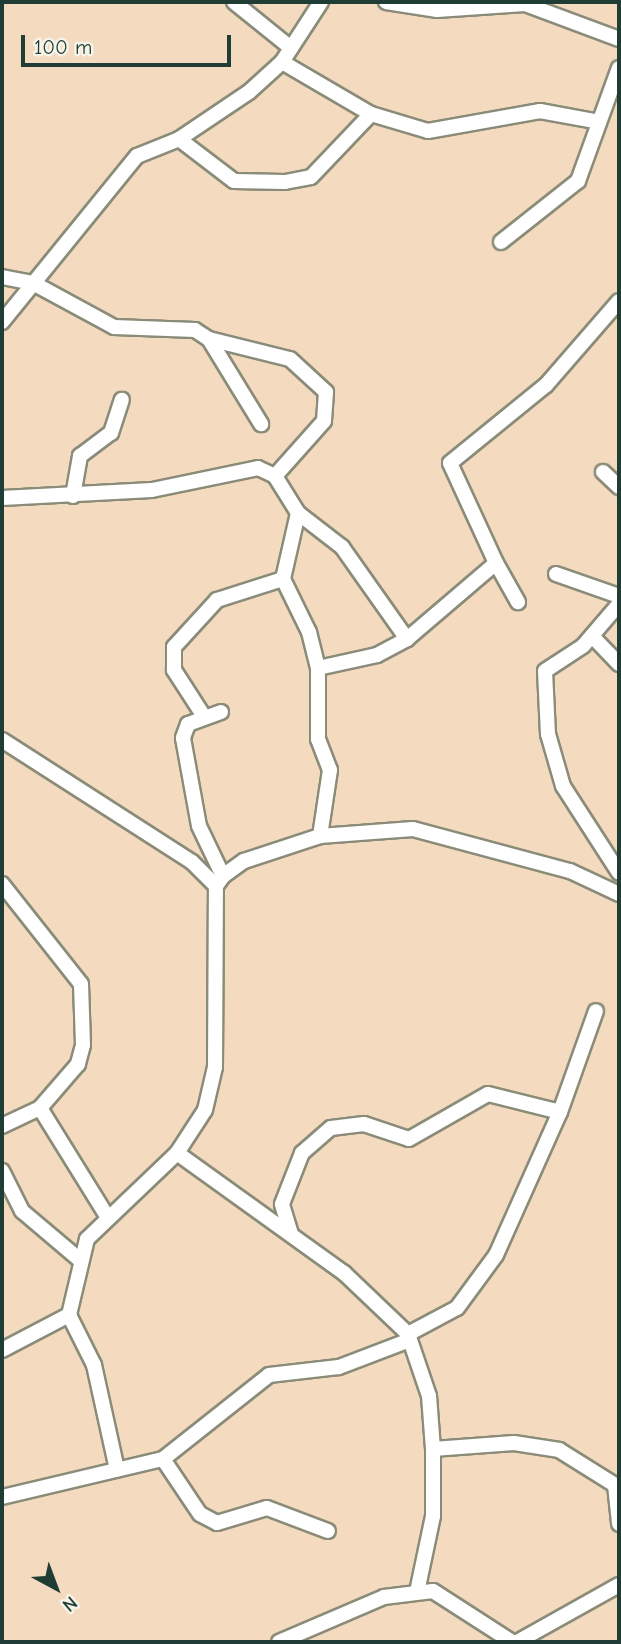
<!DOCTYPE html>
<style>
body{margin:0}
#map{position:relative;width:621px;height:1644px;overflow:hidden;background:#f4dabe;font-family:"Comic Neue",sans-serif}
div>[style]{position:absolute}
.roads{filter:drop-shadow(2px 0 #8a8c79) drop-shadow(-2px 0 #8a8c79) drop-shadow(0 2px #8a8c79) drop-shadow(0 -2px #8a8c79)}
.minor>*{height:14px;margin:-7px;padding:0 7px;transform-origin:7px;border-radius:7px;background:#fff}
span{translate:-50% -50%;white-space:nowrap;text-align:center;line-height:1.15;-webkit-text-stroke:6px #f7f3e8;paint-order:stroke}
.frame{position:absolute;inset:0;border:4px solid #1f3d34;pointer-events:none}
.north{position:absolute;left:21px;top:1553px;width:70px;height:70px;-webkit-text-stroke:5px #f7f3e8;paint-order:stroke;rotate:139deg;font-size:19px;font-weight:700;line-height:28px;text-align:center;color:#1f3d34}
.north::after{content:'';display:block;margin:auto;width:24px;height:32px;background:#1f3d34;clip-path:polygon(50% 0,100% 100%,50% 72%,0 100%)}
.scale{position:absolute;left:21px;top:35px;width:210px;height:32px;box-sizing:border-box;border:4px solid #1f3d34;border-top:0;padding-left:9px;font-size:21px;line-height:24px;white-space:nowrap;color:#1f3d34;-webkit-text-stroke:5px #f7f3e8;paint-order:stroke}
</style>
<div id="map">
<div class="roads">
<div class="minor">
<div style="left:234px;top:2px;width:73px;rotate:38.9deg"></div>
<div style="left:386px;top:2px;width:52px;rotate:8.9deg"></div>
<div style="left:437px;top:10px;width:88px;rotate:-3.9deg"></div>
<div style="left:525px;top:4px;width:100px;rotate:20.4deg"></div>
<div style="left:282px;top:62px;width:103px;rotate:30.3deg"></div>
<div style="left:371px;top:114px;width:59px;rotate:16.6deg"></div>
<div style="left:428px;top:131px;width:114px;rotate:-10.1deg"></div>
<div style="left:540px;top:111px;width:56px;rotate:10.3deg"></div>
<div style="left:179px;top:139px;width:69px;rotate:37.4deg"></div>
<div style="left:234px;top:181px;width:51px;rotate:1.1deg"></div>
<div style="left:285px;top:182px;width:26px;rotate:-11deg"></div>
<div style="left:311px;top:177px;width:87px;rotate:-46.4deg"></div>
<div style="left:501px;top:242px;width:98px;rotate:-38.4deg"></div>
<div style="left:578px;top:181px;width:120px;rotate:-70.1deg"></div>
<div style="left:2px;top:277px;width:32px;rotate:11deg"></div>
<div style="left:33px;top:283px;width:92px;rotate:28.5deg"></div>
<div style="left:114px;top:327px;width:81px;rotate:2.1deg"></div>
<div style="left:195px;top:330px;width:17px;rotate:33deg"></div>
<div style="left:209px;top:339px;width:100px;rotate:58.5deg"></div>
<div style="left:2px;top:322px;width:214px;rotate:-50.9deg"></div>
<div style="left:137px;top:156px;width:45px;rotate:-22deg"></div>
<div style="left:179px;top:139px;width:84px;rotate:-33.9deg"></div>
<div style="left:249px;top:92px;width:45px;rotate:-42.3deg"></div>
<div style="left:282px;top:62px;width:72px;rotate:-57deg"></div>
<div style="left:209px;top:339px;width:83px;rotate:13.9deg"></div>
<div style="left:290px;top:359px;width:49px;rotate:42.5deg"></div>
<div style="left:326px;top:392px;width:29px;rotate:94deg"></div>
<div style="left:324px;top:421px;width:74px;rotate:131.7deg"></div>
<div style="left:603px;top:472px;width:22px;rotate:43deg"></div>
<div style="left:73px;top:496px;width:41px;rotate:-80.1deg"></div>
<div style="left:80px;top:456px;width:39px;rotate:-37deg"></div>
<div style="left:111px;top:433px;width:35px;rotate:-72deg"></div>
<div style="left:2px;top:498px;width:150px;rotate:-3.1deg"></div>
<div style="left:152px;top:490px;width:108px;rotate:-11.7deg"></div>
<div style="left:258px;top:468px;width:19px;rotate:25deg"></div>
<div style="left:275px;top:476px;width:44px;rotate:58.1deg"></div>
<div style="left:298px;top:513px;width:68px;rotate:102.8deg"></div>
<div style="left:283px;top:579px;width:59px;rotate:63.9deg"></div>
<div style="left:309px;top:632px;width:37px;rotate:76deg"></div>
<div style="left:318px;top:668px;width:71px;rotate:90deg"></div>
<div style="left:318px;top:739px;width:33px;rotate:69deg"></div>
<div style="left:330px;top:770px;width:67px;rotate:98.6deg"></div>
<div style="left:298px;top:513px;width:56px;rotate:37.7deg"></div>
<div style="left:342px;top:547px;width:113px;rotate:54.8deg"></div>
<div style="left:496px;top:563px;width:45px;rotate:60.6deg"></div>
<div style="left:556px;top:574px;width:67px;rotate:19.2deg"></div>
<div style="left:619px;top:604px;width:55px;rotate:130.6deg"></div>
<div style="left:583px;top:646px;width:45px;rotate:146.7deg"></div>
<div style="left:545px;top:671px;width:63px;rotate:87.3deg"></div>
<div style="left:548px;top:734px;width:54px;rotate:73.9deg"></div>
<div style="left:563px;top:786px;width:103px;rotate:57.2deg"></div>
<div style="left:592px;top:636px;width:39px;rotate:46deg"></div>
<div style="left:318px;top:668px;width:60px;rotate:-12.4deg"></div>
<div style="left:377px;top:655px;width:34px;rotate:-28deg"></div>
<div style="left:407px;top:639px;width:117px;rotate:-40.5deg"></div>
<div style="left:496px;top:563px;width:110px;rotate:-114.7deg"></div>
<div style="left:450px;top:463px;width:124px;rotate:-39.1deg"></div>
<div style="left:546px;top:385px;width:111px;rotate:-49deg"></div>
<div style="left:221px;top:712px;width:35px;rotate:160deg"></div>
<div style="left:188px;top:724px;width:15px;rotate:110deg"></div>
<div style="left:183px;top:738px;width:89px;rotate:79.7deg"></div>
<div style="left:199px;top:826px;width:55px;rotate:64.4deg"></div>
<div style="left:203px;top:715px;width:54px;rotate:-122.8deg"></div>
<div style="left:174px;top:670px;width:23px;rotate:-90deg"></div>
<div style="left:174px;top:647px;width:64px;rotate:-47.5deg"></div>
<div style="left:217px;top:600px;width:69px;rotate:-17.7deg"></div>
<div style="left:2px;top:740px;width:226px;rotate:32.7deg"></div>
<div style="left:192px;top:862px;width:34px;rotate:45deg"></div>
<div style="left:2px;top:884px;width:127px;rotate:51.7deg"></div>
<div style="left:81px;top:984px;width:61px;rotate:88.1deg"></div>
<div style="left:83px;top:1045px;width:20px;rotate:105deg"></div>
<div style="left:78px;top:1064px;width:58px;rotate:130.8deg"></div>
<div style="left:40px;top:1108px;width:42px;rotate:154.7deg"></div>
<div style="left:40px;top:1108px;width:127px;rotate:58.2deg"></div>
<div style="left:177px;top:1153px;width:206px;rotate:35.7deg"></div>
<div style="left:344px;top:1273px;width:88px;rotate:43.6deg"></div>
<div style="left:2px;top:1171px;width:45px;rotate:63.4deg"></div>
<div style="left:22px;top:1211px;width:76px;rotate:40.2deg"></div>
<div style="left:291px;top:1234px;width:31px;rotate:-107deg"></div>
<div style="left:282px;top:1204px;width:55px;rotate:-68.6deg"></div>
<div style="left:302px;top:1153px;width:38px;rotate:-41deg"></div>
<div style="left:331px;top:1128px;width:33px;rotate:-7deg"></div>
<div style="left:364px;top:1124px;width:47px;rotate:18.4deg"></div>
<div style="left:409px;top:1139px;width:91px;rotate:-29.7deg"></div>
<div style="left:488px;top:1094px;width:74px;rotate:14deg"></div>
<div style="left:69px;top:1315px;width:56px;rotate:63.4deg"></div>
<div style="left:94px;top:1365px;width:107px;rotate:77.6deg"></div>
<div style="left:2px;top:1350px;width:76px;rotate:-27.6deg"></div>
<div style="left:69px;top:1315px;width:78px;rotate:-76.7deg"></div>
<div style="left:87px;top:1239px;width:124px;rotate:-43.7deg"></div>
<div style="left:177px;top:1153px;width:51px;rotate:-56.9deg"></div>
<div style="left:205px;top:1110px;width:44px;rotate:-76.9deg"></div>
<div style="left:215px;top:1067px;width:181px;rotate:-89.7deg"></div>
<div style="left:216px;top:886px;width:12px;rotate:-55deg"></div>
<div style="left:223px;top:876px;width:26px;rotate:-36deg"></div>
<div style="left:244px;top:861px;width:80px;rotate:-18.2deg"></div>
<div style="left:320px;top:836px;width:93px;rotate:-4.3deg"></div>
<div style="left:413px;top:829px;width:163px;rotate:15deg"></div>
<div style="left:570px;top:871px;width:54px;rotate:25.1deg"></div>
<div style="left:433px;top:1449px;width:81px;rotate:-4.2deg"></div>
<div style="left:514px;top:1443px;width:46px;rotate:8.8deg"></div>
<div style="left:559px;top:1450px;width:66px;rotate:32deg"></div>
<div style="left:615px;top:1485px;width:39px;rotate:84deg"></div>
<div style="left:163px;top:1459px;width:66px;rotate:56.1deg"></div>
<div style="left:200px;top:1514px;width:19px;rotate:28deg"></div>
<div style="left:217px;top:1523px;width:52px;rotate:-16.7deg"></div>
<div style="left:267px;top:1508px;width:65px;rotate:20.7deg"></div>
<div style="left:2px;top:1497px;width:165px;rotate:-13.3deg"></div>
<div style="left:163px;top:1459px;width:135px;rotate:-38.4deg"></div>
<div style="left:269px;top:1375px;width:70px;rotate:-6.5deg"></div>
<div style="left:339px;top:1367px;width:73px;rotate:-20.9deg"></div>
<div style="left:417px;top:1592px;width:78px;rotate:-78.1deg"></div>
<div style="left:433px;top:1516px;width:67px;rotate:-90deg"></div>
<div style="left:433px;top:1449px;width:53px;rotate:-94.3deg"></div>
<div style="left:429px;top:1396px;width:65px;rotate:-108.7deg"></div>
<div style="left:408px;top:1334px;width:55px;rotate:-28deg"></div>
<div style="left:457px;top:1308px;width:66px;rotate:-53.7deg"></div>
<div style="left:496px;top:1255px;width:157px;rotate:-65.9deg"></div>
<div style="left:560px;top:1112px;width:107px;rotate:-70.4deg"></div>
<div style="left:279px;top:1642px;width:114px;rotate:-23.2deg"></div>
<div style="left:384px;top:1597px;width:49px;rotate:-7deg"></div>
<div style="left:433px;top:1591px;width:94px;rotate:32.8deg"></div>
<div style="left:517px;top:1642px;width:117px;rotate:-29.2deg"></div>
</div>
</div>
<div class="frame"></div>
<div class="north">N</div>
<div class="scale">100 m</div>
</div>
